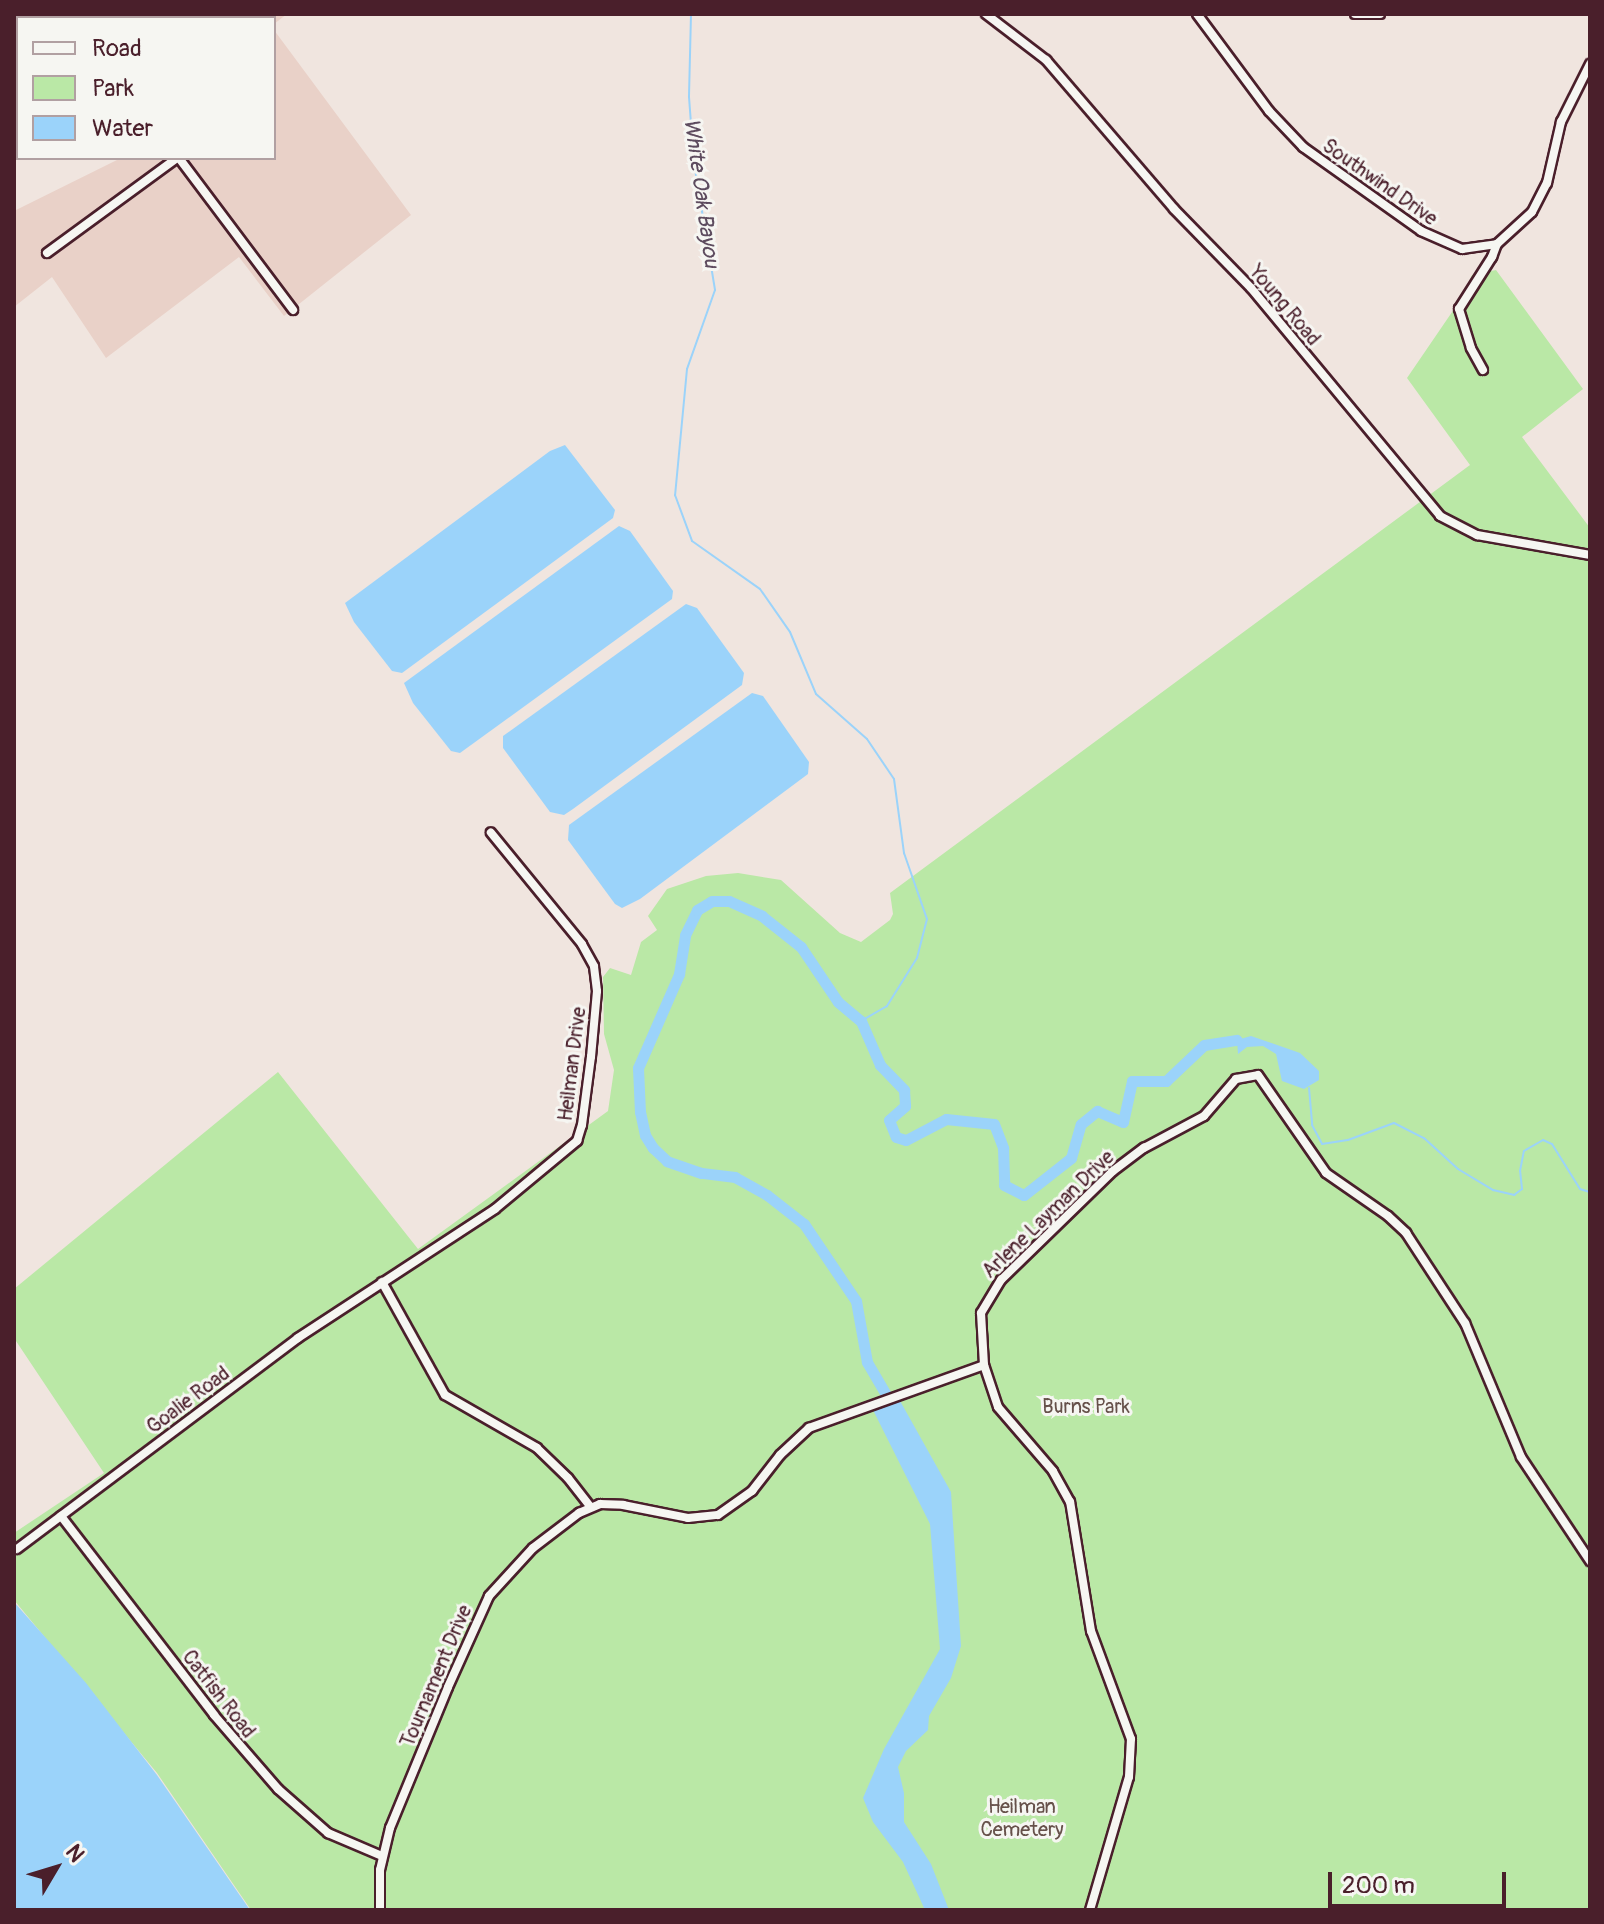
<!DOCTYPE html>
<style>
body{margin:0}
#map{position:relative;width:1604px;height:1924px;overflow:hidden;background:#f0e5df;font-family:Pangolin,sans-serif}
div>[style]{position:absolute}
.built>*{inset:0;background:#e9d1c8}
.green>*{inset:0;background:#bae8a6}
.water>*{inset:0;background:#9bd3fa}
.stream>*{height:2px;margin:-1px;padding:0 1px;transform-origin:1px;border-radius:1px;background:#9bd3fa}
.river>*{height:11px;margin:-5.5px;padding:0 5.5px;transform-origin:5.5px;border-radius:5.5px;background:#9bd3fa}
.roads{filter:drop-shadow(2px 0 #4a1f2b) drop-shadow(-2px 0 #4a1f2b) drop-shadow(0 2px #4a1f2b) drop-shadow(0 -2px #4a1f2b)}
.minor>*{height:8px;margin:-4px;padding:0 4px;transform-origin:4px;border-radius:4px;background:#f6f6f2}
span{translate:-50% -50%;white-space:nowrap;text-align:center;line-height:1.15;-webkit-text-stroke:6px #f6f6f2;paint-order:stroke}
.street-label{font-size:20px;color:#4a1f2b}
.park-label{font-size:20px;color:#66514a}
.water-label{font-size:22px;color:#5e4c5f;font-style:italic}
.frame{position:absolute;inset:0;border:16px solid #4a1f2b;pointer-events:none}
.legend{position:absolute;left:16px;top:16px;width:260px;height:144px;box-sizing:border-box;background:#f6f6f2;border:2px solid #b1a0a2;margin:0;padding:10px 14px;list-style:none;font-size:24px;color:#4a1f2b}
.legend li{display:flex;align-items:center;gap:16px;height:40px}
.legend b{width:40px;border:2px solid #b1a0a2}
.north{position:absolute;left:16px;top:1828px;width:80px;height:80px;-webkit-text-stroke:6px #f6f6f2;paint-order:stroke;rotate:52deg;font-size:22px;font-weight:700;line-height:32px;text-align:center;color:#4a1f2b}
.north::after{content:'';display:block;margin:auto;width:28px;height:36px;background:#4a1f2b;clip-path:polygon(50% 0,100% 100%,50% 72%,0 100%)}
.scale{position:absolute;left:1328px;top:1872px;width:178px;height:36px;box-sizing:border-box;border:4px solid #4a1f2b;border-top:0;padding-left:10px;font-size:24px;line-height:28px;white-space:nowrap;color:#4a1f2b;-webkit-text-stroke:6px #f6f6f2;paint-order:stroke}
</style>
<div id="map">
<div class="built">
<div style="clip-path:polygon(52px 14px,287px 14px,274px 24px,274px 18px,55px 18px)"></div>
<div style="clip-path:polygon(274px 30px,411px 215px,284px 316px,239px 257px,106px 358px,52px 277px,14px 307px,14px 211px,121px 158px,274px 158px)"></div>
</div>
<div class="green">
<div style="clip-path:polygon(1496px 270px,1583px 389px,1522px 437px,1590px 528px,1590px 1910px,251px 1910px,157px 1773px,14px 1600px,14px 1533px,104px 1473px,14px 1338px,14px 1289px,278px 1072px,418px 1249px,608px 1111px,614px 1070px,604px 1034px,603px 977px,610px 968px,631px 975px,641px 942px,657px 930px,648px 916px,667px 889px,706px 876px,738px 873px,781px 880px,840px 933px,861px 942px,890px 920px,893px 914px,890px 893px,1470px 465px,1407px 378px,1463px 296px,1472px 275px)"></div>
</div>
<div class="water">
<div style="clip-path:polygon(565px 445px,615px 510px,613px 518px,402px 673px,392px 671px,354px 622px,345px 603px,550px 451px)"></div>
<div style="clip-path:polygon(619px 526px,630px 531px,673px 591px,672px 599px,460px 753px,451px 751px,413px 703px,404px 683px)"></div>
<div style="clip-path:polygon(686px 604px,697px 608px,744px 673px,742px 685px,573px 809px,564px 815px,550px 812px,503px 748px,503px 736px)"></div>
<div style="clip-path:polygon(752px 693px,763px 696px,809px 762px,808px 774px,640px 899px,622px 908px,615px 904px,568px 840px,569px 825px)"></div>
<div style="clip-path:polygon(1251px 1036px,1300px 1053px,1319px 1071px,1319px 1080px,1304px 1089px,1282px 1081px,1276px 1054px,1263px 1046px,1247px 1047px,1238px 1054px,1237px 1040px)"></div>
<div style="clip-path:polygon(899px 1399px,951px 1492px,961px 1646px,951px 1678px,929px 1716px,928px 1730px,906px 1751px,898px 1767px,904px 1793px,904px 1822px,931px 1864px,949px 1910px,925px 1910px,903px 1862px,873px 1822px,863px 1798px,884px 1749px,940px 1649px,930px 1524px,872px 1408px)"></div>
<div style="clip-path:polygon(14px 1602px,86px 1683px,157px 1775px,250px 1910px,14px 1910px)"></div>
</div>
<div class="stream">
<div style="left:691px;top:14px;width:83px;rotate:91.4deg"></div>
<div style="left:689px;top:97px;width:66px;rotate:85.7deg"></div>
<div style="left:694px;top:163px;width:129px;rotate:80.6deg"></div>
<div style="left:715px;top:290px;width:84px;rotate:109.5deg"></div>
<div style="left:687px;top:369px;width:127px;rotate:95.4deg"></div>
<div style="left:675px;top:495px;width:49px;rotate:69.7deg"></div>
<div style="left:692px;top:541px;width:83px;rotate:35.2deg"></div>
<div style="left:760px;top:589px;width:52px;rotate:55.1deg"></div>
<div style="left:790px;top:632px;width:67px;rotate:67.2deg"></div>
<div style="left:816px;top:694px;width:68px;rotate:41.4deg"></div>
<div style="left:867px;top:739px;width:48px;rotate:56deg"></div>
<div style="left:894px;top:779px;width:75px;rotate:82.3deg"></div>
<div style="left:904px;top:853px;width:70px;rotate:70.8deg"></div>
<div style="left:927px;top:919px;width:40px;rotate:104.4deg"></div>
<div style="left:917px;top:958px;width:57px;rotate:122deg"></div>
<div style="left:887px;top:1006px;width:30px;rotate:150deg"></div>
<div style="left:1309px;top:1088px;width:37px;rotate:85deg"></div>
<div style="left:1312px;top:1125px;width:21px;rotate:62deg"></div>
<div style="left:1322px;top:1144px;width:26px;rotate:-9deg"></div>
<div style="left:1348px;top:1140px;width:49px;rotate:-20.3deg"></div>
<div style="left:1394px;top:1123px;width:34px;rotate:27deg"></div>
<div style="left:1424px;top:1138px;width:46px;rotate:42.4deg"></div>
<div style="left:1458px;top:1169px;width:41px;rotate:31deg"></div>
<div style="left:1493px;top:1190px;width:22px;rotate:13deg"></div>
<div style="left:1514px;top:1195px;width:10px;rotate:-37deg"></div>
<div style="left:1522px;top:1189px;width:18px;rotate:-96deg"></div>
<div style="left:1520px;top:1171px;width:20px;rotate:-79deg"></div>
<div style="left:1524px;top:1151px;width:22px;rotate:-30deg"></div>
<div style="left:1543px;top:1140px;width:10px;rotate:24deg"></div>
<div style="left:1552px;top:1144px;width:53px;rotate:58.1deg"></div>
<div style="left:1580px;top:1189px;width:10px;rotate:17deg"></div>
</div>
<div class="river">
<div style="left:888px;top:1398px;width:42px;rotate:-120.3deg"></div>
<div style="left:867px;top:1362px;width:62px;rotate:-100.2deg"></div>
<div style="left:856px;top:1301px;width:93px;rotate:-124deg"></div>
<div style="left:804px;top:1224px;width:47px;rotate:-141.9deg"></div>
<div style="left:767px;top:1195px;width:37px;rotate:-151deg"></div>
<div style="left:735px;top:1177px;width:34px;rotate:-173deg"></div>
<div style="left:701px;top:1173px;width:36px;rotate:-161deg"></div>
<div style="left:667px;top:1161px;width:19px;rotate:-137deg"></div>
<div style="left:653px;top:1148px;width:15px;rotate:-122deg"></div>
<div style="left:645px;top:1135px;width:24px;rotate:-102deg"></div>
<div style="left:640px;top:1112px;width:44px;rotate:-92.6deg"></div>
<div style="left:638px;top:1068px;width:103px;rotate:-66.4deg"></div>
<div style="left:679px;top:974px;width:39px;rotate:-81deg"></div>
<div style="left:685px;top:935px;width:28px;rotate:-64deg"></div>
<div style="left:697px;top:910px;width:17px;rotate:-31deg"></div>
<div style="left:712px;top:901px;width:17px"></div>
<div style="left:729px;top:901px;width:36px;rotate:24deg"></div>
<div style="left:762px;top:916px;width:50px;rotate:38.5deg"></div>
<div style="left:801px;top:947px;width:66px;rotate:56.1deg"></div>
<div style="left:838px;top:1002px;width:30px;rotate:40deg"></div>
<div style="left:861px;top:1021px;width:48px;rotate:66.6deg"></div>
<div style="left:880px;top:1065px;width:35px;rotate:46deg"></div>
<div style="left:904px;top:1090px;width:16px;rotate:86deg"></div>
<div style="left:905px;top:1106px;width:21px;rotate:139deg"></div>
<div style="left:889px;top:1120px;width:18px;rotate:68deg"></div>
<div style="left:896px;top:1137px;width:10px;rotate:17deg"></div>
<div style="left:906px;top:1140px;width:45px;rotate:-27.7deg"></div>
<div style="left:946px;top:1119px;width:48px;rotate:5.9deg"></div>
<div style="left:994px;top:1124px;width:26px;rotate:69deg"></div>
<div style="left:1003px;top:1148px;width:37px;rotate:88deg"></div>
<div style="left:1004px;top:1185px;width:22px;rotate:27deg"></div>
<div style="left:1024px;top:1195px;width:60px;rotate:-38.2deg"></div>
<div style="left:1071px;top:1158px;width:35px;rotate:-74deg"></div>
<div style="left:1081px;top:1124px;width:21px;rotate:-39deg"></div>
<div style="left:1097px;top:1111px;width:28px;rotate:23deg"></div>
<div style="left:1123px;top:1122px;width:42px;rotate:-77.6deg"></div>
<div style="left:1132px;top:1081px;width:34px"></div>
<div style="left:1166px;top:1081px;width:52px;rotate:-43.5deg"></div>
<div style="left:1204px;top:1045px;width:33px;rotate:-9deg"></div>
</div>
<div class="roads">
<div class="minor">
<div style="left:986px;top:14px;width:76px;rotate:37.5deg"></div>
<div style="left:1046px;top:60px;width:196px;rotate:49.3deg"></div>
<div style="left:1174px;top:209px;width:110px;rotate:45.7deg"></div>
<div style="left:1251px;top:288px;width:296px;rotate:50.3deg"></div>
<div style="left:1440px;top:516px;width:42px;rotate:27.2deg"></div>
<div style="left:1477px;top:535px;width:115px;rotate:10deg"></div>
<div style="left:1197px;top:14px;width:121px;rotate:53.4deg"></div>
<div style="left:1269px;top:111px;width:50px;rotate:46.6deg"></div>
<div style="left:1303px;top:147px;width:145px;rotate:35.4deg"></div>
<div style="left:1421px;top:231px;width:45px;rotate:23.7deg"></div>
<div style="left:1462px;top:249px;width:35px;rotate:-8deg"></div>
<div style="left:1497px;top:244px;width:47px;rotate:-42.4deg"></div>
<div style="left:1532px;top:212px;width:33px;rotate:-63deg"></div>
<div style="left:1547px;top:183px;width:63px;rotate:-77.1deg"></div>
<div style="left:1561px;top:122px;width:65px;rotate:-63.4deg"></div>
<div style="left:1355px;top:14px;width:25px"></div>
<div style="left:78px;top:18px;width:6px;rotate:-39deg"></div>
<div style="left:179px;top:158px;width:190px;rotate:53.1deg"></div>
<div style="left:47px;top:253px;width:161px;rotate:-36.2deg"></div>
<div style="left:1483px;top:370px;width:25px;rotate:-119deg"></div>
<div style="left:1471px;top:348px;width:41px;rotate:-107.1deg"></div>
<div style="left:1459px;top:309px;width:62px;rotate:-57.6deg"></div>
<div style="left:1492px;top:257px;width:14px;rotate:-69deg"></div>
<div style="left:382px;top:1282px;width:129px;rotate:60.9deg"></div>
<div style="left:445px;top:1395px;width:106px;rotate:29.9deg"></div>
<div style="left:537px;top:1448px;width:43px;rotate:44.1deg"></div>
<div style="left:568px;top:1478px;width:36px;rotate:52deg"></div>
<div style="left:61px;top:1516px;width:251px;rotate:52.4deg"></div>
<div style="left:214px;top:1715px;width:98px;rotate:49.1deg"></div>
<div style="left:278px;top:1789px;width:67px;rotate:41.3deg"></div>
<div style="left:328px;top:1833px;width:59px;rotate:23.1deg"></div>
<div style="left:17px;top:1549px;width:351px;rotate:-36.9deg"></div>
<div style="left:298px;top:1338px;width:235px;rotate:-33.2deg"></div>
<div style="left:495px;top:1209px;width:107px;rotate:-39.7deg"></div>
<div style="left:577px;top:1141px;width:17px;rotate:-73deg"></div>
<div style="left:582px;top:1125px;width:69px;rotate:-82.5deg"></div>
<div style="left:591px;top:1057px;width:66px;rotate:-84.8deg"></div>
<div style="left:597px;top:991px;width:25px;rotate:-97deg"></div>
<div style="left:594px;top:966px;width:25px;rotate:-119deg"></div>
<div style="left:582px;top:944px;width:144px;rotate:-129.3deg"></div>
<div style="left:380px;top:1910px;width:40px;rotate:-90deg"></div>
<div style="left:380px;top:1870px;width:43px;rotate:-76.6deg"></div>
<div style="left:390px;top:1828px;width:152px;rotate:-67.6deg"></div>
<div style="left:448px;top:1687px;width:100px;rotate:-65.7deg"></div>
<div style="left:489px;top:1596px;width:65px;rotate:-47.5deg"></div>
<div style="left:533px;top:1548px;width:58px;rotate:-37.3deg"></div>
<div style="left:579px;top:1513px;width:23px;rotate:-23deg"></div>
<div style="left:600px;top:1504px;width:23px;rotate:2deg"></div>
<div style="left:623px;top:1505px;width:66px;rotate:11.3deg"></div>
<div style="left:688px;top:1518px;width:30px;rotate:-6deg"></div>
<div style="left:718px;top:1515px;width:42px;rotate:-35.2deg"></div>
<div style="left:752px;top:1491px;width:46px;rotate:-52.1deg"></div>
<div style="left:780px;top:1455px;width:40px;rotate:-43deg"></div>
<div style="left:809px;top:1428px;width:186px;rotate:-19.8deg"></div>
<div style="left:1090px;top:1910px;width:139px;rotate:-73.7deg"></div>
<div style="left:1129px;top:1777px;width:38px;rotate:-87deg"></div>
<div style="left:1131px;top:1739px;width:115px;rotate:-110.3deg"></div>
<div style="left:1091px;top:1631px;width:131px;rotate:-99.2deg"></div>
<div style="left:1070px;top:1502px;width:35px;rotate:-119deg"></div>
<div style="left:1053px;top:1471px;width:84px;rotate:-130.7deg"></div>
<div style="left:998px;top:1407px;width:44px;rotate:-108.4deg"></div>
<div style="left:984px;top:1365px;width:52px;rotate:-93.3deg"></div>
<div style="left:981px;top:1313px;width:39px;rotate:-59deg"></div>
<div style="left:1001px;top:1280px;width:156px;rotate:-44.2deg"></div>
<div style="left:1113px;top:1171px;width:39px;rotate:-37deg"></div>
<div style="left:1144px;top:1148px;width:68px;rotate:-28.1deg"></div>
<div style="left:1204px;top:1116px;width:49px;rotate:-49.1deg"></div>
<div style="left:1236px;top:1079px;width:22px;rotate:-10deg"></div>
<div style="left:1258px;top:1075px;width:119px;rotate:55.2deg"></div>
<div style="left:1326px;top:1173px;width:75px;rotate:34.7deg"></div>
<div style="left:1388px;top:1216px;width:25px;rotate:43deg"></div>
<div style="left:1406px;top:1233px;width:108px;rotate:56.8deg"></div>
<div style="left:1465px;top:1323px;width:145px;rotate:67.3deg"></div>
<div style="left:1521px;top:1457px;width:125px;rotate:56.4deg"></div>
</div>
</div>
<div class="street-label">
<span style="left:1380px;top:182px;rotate:35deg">Southwind Drive</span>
<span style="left:1285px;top:305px;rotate:50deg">Young Road</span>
<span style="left:572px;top:1064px;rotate:-83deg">Heilman Drive</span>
<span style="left:1048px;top:1214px;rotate:-44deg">Arlene Layman Drive</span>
<span style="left:188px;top:1400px;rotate:-37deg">Goalie Road</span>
<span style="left:436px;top:1676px;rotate:-67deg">Tournament Drive</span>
<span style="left:219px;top:1694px;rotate:52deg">Catfish Road</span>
</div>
<div class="park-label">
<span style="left:1086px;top:1406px">Burns Park</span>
<span style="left:1022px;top:1818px">Heilman<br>Cemetery</span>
</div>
<div class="water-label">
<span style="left:701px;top:193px;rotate:82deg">White Oak Bayou</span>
</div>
<div class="frame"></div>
<ul class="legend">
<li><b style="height:10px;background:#f6f6f2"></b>Road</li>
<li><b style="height:22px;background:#bae8a6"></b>Park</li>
<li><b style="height:22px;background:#9bd3fa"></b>Water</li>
</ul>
<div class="north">N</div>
<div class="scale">200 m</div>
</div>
